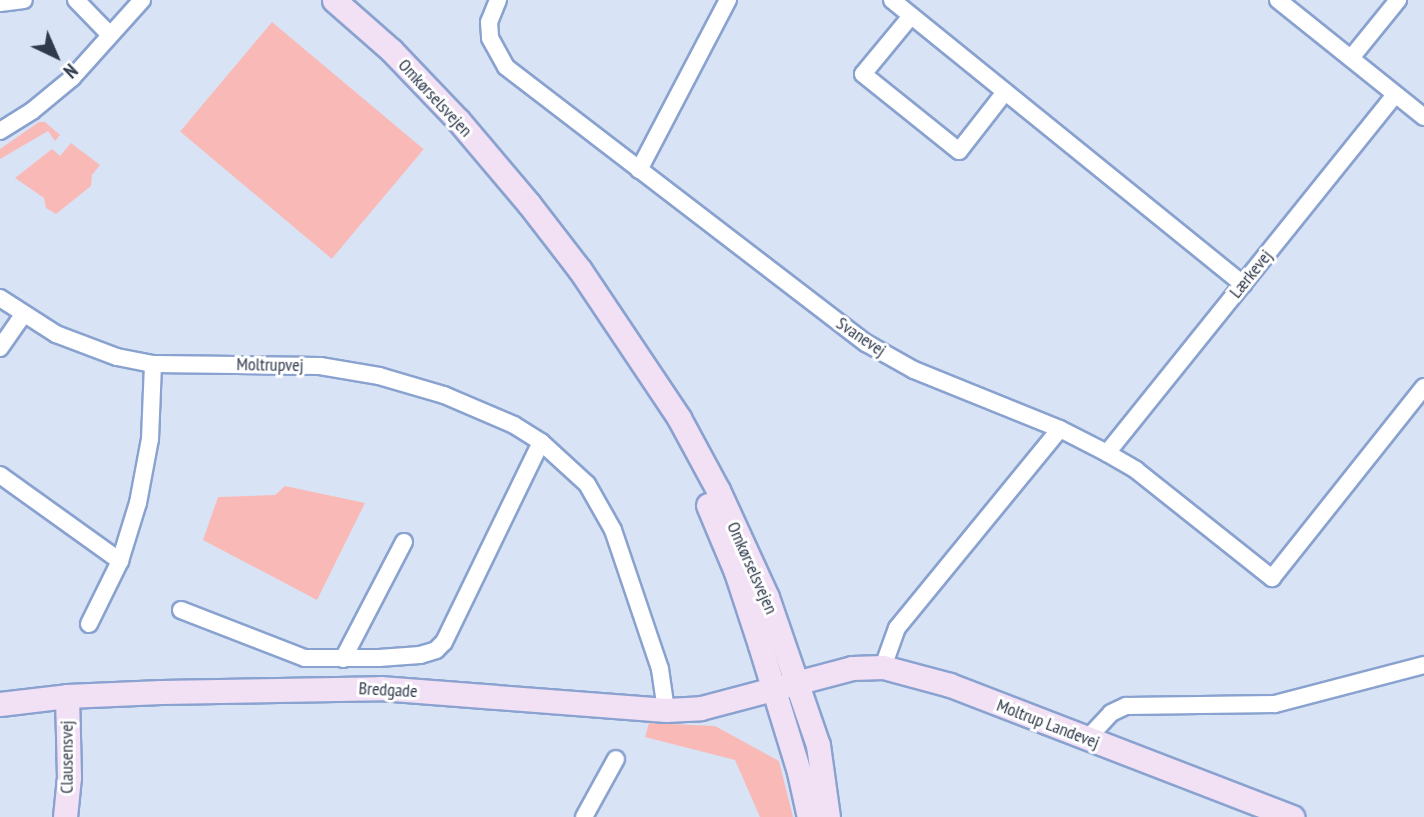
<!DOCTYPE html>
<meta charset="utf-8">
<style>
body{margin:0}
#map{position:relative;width:1424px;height:817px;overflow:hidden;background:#d9e3f6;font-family:"PT Sans Narrow",sans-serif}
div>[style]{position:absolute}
.green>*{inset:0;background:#f9bab7;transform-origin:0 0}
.roads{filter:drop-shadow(2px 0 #89a2cf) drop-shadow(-2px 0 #89a2cf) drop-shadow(0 2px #89a2cf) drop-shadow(0 -2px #89a2cf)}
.street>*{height:16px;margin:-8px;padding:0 8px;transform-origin:8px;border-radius:8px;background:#fff}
.secondary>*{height:23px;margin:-11.5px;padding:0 11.5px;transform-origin:11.5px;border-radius:11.5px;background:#f2e0f5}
span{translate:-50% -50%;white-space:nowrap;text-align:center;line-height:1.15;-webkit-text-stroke:6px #fff;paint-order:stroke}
.street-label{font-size:18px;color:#2f3a4c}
.north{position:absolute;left:21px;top:21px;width:70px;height:70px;-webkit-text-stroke:5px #fff;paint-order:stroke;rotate:136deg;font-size:19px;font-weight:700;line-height:28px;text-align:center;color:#2f3a4c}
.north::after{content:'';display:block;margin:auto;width:24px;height:32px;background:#2f3a4c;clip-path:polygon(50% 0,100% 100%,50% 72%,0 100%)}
</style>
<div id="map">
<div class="green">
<div style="left:272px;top:22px;width:198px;height:143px;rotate:40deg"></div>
<div style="clip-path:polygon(39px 122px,45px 122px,60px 135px,55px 141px,48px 131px,0 159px,0 149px)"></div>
<div style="clip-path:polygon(71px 143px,100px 165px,92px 175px,91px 186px,56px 214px,46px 208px,44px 198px,15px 178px,52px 149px,60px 156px)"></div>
<div style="clip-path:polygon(285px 486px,365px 503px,317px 600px,203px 540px,218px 497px,275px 495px)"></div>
<div style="clip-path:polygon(649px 723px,715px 726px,779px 761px,793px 817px,760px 817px,735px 760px,645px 737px)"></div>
</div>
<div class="roads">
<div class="street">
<div style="left:76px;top:0;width:49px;rotate:45.8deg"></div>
<div style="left:498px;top:0;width:24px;rotate:112deg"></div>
<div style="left:489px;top:22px;width:16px;rotate:86deg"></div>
<div style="left:490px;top:38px;width:33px;rotate:61deg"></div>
<div style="left:506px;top:67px;width:454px;rotate:37.5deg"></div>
<div style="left:866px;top:343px;width:55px;rotate:29.4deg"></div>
<div style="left:914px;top:370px;width:157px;rotate:22deg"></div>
<div style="left:1060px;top:429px;width:53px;rotate:27.1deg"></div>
<div style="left:1107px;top:453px;width:34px;rotate:30deg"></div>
<div style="left:1136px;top:470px;width:174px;rotate:38.5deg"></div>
<div style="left:1272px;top:578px;width:244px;rotate:-51.5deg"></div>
<div style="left:892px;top:0;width:452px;rotate:39deg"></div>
<div style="left:1278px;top:0;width:187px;rotate:38.7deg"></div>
<div style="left:0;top:3px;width:24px;rotate:-7deg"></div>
<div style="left:911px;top:16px;width:75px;rotate:129.6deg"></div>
<div style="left:863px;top:74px;width:123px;rotate:38.7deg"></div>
<div style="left:959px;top:151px;width:75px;rotate:-52.1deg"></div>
<div style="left:1351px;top:58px;width:75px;rotate:-51deg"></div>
<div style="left:0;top:131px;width:38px;rotate:-32deg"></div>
<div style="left:32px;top:111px;width:52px;rotate:-39.5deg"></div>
<div style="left:72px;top:78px;width:105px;rotate:-48.1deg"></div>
<div style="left:639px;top:170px;width:192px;rotate:-62.4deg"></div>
<div style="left:0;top:298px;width:67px;rotate:32.7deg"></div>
<div style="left:56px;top:334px;width:65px;rotate:20.7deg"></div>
<div style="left:117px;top:357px;width:37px;rotate:11deg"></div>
<div style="left:153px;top:364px;width:167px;rotate:0.7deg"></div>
<div style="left:320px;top:366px;width:60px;rotate:9.6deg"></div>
<div style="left:379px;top:376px;width:68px;rotate:16.3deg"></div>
<div style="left:444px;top:395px;width:76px;rotate:23.2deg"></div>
<div style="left:514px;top:425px;width:32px;rotate:32deg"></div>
<div style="left:541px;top:442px;width:62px;rotate:42.4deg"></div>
<div style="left:587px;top:484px;width:53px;rotate:60.5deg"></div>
<div style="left:613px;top:530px;width:147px;rotate:71.3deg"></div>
<div style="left:660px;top:669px;width:41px;rotate:81.7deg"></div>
<div style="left:0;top:348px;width:40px;rotate:-55.1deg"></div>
<div style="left:1107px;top:453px;width:459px;rotate:-51.2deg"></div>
<div style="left:0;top:475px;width:148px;rotate:35.6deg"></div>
<div style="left:181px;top:610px;width:133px;rotate:21.2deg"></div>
<div style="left:305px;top:658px;width:74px"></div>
<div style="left:379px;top:658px;width:41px;rotate:-4.2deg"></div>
<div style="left:420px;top:655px;width:17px;rotate:-17deg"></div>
<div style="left:436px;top:650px;width:11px;rotate:-45deg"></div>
<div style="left:444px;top:642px;width:222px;rotate:-64.1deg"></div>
<div style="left:89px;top:624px;width:70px;rotate:-63.8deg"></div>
<div style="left:120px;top:561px;width:61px;rotate:-72.8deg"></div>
<div style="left:138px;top:503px;width:65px;rotate:-79.4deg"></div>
<div style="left:150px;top:439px;width:75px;rotate:-87.7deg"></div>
<div style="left:343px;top:659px;width:132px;rotate:-62.5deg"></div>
<div style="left:883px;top:667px;width:41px;rotate:-70.3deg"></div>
<div style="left:897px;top:628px;width:257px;rotate:-50.7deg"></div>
<div style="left:1087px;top:739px;width:35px;rotate:-47deg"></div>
<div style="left:1111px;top:713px;width:17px;rotate:-25deg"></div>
<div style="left:1126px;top:706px;width:149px;rotate:-0.8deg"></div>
<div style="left:1275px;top:704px;width:154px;rotate:-14.7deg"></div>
<div style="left:584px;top:817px;width:66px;rotate:-61.1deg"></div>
</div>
<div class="secondary">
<div style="left:334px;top:0;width:76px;rotate:41.3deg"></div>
<div style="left:391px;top:50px;width:97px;rotate:46.3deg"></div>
<div style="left:458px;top:120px;width:110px;rotate:49.8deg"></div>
<div style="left:529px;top:204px;width:83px;rotate:52.3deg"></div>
<div style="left:580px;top:270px;width:178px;rotate:56.2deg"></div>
<div style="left:679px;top:418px;width:82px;rotate:61.6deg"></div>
<div style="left:718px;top:490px;width:118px;rotate:65.4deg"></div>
<div style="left:767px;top:597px;width:157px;rotate:71deg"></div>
<div style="left:818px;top:745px;width:73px;rotate:82.1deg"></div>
<div style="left:708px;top:505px;width:73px;rotate:67.3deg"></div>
<div style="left:736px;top:572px;width:77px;rotate:71.8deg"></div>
<div style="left:760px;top:645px;width:133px;rotate:72.9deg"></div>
<div style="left:799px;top:772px;width:46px;rotate:77.5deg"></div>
<div style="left:0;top:704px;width:67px;rotate:-6.8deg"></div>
<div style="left:67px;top:696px;width:94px;rotate:-2.4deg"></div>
<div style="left:161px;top:692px;width:219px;rotate:-1deg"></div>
<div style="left:380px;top:688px;width:287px;rotate:4.4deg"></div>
<div style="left:666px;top:710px;width:35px;rotate:-3deg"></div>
<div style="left:701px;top:708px;width:156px;rotate:-14.8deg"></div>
<div style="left:852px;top:668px;width:31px;rotate:-2deg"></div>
<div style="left:883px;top:667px;width:69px;rotate:15deg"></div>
<div style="left:950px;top:685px;width:367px;rotate:21.1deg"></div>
<div style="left:65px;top:817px;width:40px;rotate:-84.3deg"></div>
<div style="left:69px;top:777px;width:81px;rotate:-91.4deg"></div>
</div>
</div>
<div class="street-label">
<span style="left:435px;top:98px;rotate:47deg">Omkørselsvejen</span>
<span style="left:1251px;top:274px;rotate:-51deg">Lærkevej</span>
<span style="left:861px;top:337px;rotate:34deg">Svanevej</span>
<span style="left:270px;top:365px;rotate:1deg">Moltrupvej</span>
<span style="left:752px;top:568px;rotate:66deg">Omkørselsvejen</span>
<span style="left:388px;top:690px;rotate:3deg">Bredgade</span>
<span style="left:1048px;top:724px;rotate:21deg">Moltrup Landevej</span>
<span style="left:67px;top:757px;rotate:-90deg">Clausensvej</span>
</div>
<div class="north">N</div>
</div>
